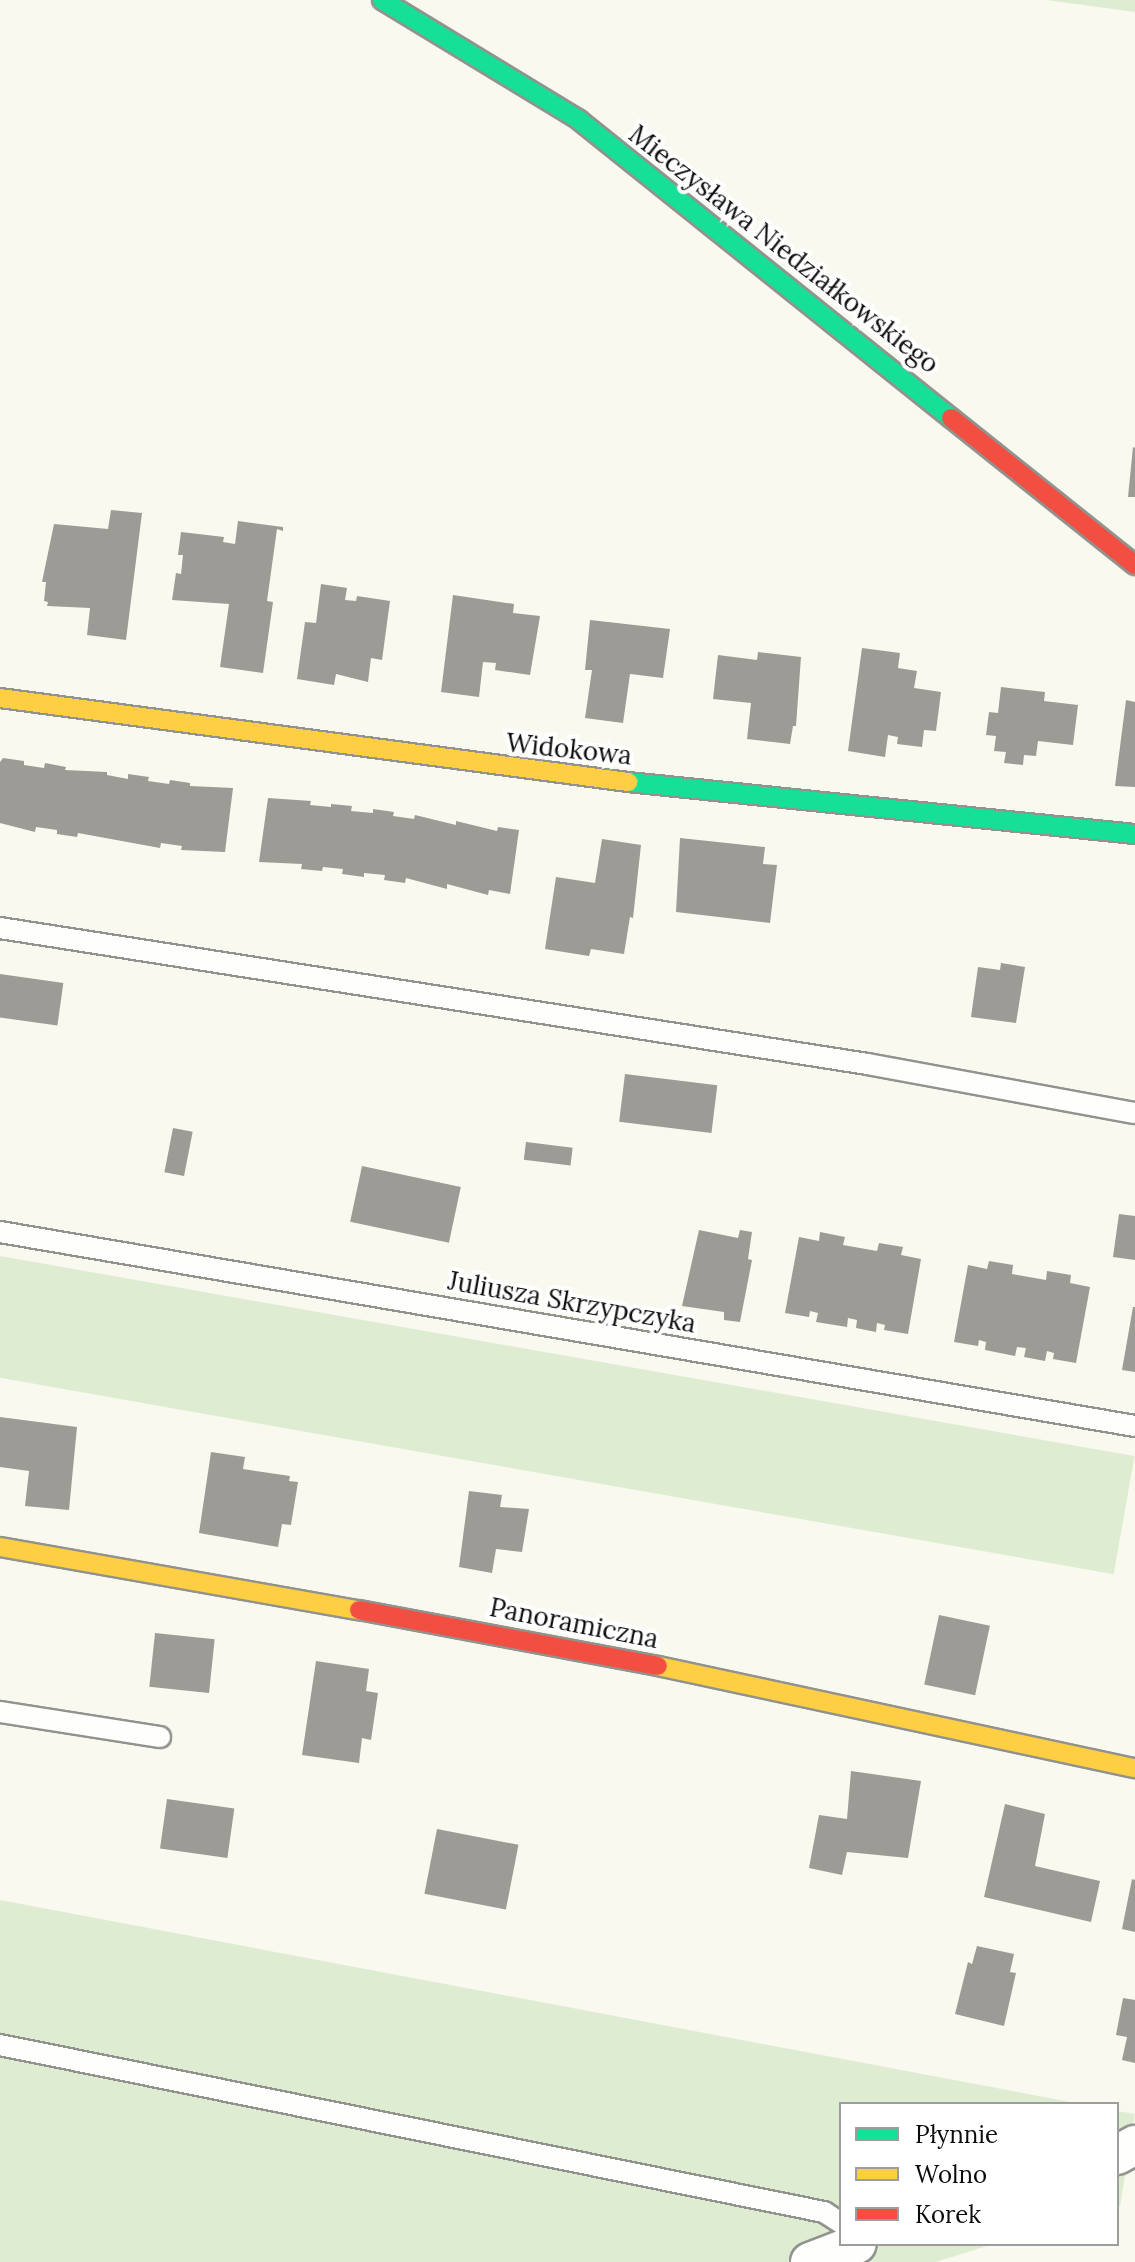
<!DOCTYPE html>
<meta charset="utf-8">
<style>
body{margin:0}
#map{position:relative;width:1135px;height:2262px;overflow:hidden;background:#f9f9ef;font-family:Lora,serif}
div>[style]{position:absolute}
.green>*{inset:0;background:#deedd1;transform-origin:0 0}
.building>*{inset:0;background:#9c9b95;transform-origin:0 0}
.roads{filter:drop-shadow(2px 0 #92928e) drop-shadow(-2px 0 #92928e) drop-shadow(0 2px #92928e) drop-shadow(0 -2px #92928e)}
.lane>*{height:20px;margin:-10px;padding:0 10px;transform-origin:10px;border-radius:10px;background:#fefefd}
.street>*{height:38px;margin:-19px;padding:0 19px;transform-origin:19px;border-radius:19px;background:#fefefd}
.fast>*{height:18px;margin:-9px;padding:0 9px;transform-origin:9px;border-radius:9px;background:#16e098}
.slow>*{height:18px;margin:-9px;padding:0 9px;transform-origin:9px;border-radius:9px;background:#ffcf43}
.jam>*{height:18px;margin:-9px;padding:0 9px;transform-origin:9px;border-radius:9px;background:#f24e42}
span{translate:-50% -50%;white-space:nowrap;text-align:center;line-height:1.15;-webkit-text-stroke:8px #fff;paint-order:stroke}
.street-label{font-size:26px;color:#0b0b0b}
.legend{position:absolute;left:839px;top:2102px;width:280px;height:144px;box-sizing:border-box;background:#fff;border:2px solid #9d9d9d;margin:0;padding:10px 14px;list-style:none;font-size:24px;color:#0b0b0b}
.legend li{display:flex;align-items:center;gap:16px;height:40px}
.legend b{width:40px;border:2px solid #9d9d9d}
</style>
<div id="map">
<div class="green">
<div style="clip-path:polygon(1046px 0,1135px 0,1135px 12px)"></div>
<div style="left:0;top:1256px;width:1152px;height:120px;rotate:10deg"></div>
<div style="clip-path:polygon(0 1900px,1081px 2104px,841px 2104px,841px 2244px,993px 2244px,936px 2262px,0 2262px)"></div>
<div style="left:1117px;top:2111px;width:18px;height:94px;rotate:9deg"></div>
</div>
<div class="building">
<div style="clip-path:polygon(1133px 447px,1135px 448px,1135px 497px,1128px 497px)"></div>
<div style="clip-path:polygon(111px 510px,142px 513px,126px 640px,87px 635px,90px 608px,47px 606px,48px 602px,44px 601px,46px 582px,42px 582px,54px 524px,108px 529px)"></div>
<div style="clip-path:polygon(238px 521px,283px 527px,283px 531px,277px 529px,267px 601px,273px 602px,263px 673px,220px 667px,229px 604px,172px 600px,176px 573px,181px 574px,183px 555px,178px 555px,181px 532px,224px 537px,223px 542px,235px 544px)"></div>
<div style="clip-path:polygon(321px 584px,347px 588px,345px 600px,356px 601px,357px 596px,390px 601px,382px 660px,371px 658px,368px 682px,336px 674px,334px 685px,297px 679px,305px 622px,316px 623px)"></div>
<div style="clip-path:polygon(453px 595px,514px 604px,513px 613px,540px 616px,530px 675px,495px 670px,496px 663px,483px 662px,479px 697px,441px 692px)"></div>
<div style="clip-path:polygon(590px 620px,670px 629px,663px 678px,630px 674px,623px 723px,585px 718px,592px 670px,585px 670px)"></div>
<div style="clip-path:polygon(862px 648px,900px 653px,898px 668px,917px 671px,914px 688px,941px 692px,936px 731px,924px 730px,922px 747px,897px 744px,898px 737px,888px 735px,885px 757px,848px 751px)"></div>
<div style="clip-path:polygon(758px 652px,801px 657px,796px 726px,793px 726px,790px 744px,747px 739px,751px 703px,713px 699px,718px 655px,757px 660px)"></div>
<div style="clip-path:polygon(1001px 687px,1045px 692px,1044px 701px,1078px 705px,1073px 745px,1038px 741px,1036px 756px,1024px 755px,1023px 765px,1004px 763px,1006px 752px,994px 751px,996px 736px,986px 735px,989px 712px,998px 713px)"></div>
<div style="clip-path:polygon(1126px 700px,1135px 702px,1135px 787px,1115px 786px)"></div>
<div style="clip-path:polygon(3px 758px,24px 761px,24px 765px,44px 768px,45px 763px,66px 767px,65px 770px,107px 772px,107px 775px,128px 779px,128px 774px,149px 777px,148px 781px,169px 784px,170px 780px,190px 783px,190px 786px,233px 788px,225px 852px,181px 850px,182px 846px,161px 843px,160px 848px,78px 833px,77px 837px,57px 834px,57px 830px,36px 827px,35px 832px,0 823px,0 762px)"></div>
<div style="clip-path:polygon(268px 798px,311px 801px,310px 805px,331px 807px,331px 804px,352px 806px,351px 811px,373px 813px,373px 809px,394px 812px,393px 816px,414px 819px,415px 815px,456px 825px,456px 821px,497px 831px,498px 827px,519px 830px,510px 894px,489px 890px,488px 895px,447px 884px,447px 889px,406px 878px,405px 883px,384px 880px,385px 875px,364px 873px,364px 877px,342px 874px,343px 869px,323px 867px,322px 871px,301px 869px,302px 864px,259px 862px)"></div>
<div style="clip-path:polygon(680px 838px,765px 847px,763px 864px,777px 865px,770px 923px,676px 912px)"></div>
<div style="clip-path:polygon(602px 839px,641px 845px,633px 918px,630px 917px,624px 954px,591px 949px,589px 956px,545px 949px,556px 877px,595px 883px)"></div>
<div style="clip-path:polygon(1001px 963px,1025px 967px,1016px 1023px,971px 1017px,978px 967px,1000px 970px)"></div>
<div style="left:0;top:974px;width:64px;height:43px;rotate:8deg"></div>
<div style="left:625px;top:1074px;width:93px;height:48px;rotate:7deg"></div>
<div style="left:173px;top:1128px;width:20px;height:45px;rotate:11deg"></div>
<div style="left:526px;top:1142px;width:47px;height:18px;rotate:7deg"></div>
<div style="left:362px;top:1166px;width:101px;height:57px;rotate:12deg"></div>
<div style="clip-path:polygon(1119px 1214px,1135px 1216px,1135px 1260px,1113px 1257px)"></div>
<div style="clip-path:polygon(699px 1230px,738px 1238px,740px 1230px,752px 1232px,748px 1259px,752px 1260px,740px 1322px,724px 1320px,724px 1312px,682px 1306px)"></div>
<div style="clip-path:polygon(820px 1232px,845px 1237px,843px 1245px,877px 1251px,879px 1243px,903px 1247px,901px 1255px,921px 1259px,908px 1334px,884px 1330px,885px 1325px,877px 1323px,876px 1332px,856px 1328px,857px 1320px,848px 1318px,847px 1327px,816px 1322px,818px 1313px,810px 1311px,809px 1317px,785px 1313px,799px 1237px,819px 1241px)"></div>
<div style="clip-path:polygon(989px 1261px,1013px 1265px,1012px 1274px,1046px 1280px,1047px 1271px,1071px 1275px,1070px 1283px,1090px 1287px,1076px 1363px,1053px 1359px,1054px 1353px,1047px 1351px,1045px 1361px,1024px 1357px,1026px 1348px,1017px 1347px,1015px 1356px,985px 1350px,986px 1342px,979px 1340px,978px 1346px,954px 1342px,968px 1265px,987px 1269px)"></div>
<div style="clip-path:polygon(1133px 1307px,1135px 1307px,1135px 1372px,1122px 1370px)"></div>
<div style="clip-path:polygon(0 1417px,77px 1427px,69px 1510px,25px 1506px,29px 1471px,0 1467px)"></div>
<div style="clip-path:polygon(211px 1452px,245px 1457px,243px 1469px,290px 1476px,289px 1481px,298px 1482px,291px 1525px,282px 1524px,278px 1547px,199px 1533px)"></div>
<div style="clip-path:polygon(469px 1491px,502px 1495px,500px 1507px,529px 1509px,522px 1552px,496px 1549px,492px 1573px,459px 1567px)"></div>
<div style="left:939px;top:1615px;width:52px;height:71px;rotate:12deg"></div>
<div style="left:155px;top:1633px;width:60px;height:54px;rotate:6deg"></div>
<div style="clip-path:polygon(316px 1661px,369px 1669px,366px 1691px,378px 1693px,371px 1740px,362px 1738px,359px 1763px,302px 1755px)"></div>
<div style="clip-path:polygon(851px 1771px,921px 1781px,908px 1858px,847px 1852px,842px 1875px,809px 1868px,819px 1815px,847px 1819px)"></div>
<div style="left:167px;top:1799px;width:68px;height:50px;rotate:8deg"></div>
<div style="clip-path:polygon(1005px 1804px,1045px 1814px,1035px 1866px,1100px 1881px,1091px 1922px,984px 1897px)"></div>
<div style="left:437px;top:1829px;width:83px;height:66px;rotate:11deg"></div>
<div style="clip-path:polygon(1132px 1879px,1135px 1880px,1135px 1932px,1122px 1929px)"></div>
<div style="clip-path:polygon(977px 1946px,1014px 1954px,1010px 1972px,1016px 1973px,1004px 2026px,955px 2014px,968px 1962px,972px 1964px)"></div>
<div style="clip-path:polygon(1123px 1998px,1135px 2000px,1135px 2063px,1122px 2060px,1127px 2037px,1116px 2035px)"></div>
</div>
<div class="roads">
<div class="lane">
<div style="left:0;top:928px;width:878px;rotate:8.91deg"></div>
<div style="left:867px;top:1064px;width:272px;rotate:10.4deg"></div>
<div style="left:0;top:1232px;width:1151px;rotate:9.7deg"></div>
<div style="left:0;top:1712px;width:162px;rotate:8.9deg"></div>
<div style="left:0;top:2045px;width:841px;rotate:11.46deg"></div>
<div style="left:824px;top:2212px;width:20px;rotate:33deg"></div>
</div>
<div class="street">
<div style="left:1117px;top:2155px;width:21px;rotate:-29deg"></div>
<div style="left:810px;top:2262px;width:50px;rotate:-21deg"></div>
</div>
<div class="fast">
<div style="left:382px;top:0;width:231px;rotate:31.3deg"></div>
<div style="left:579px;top:120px;width:477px;rotate:38.7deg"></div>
<div style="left:628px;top:782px;width:510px;rotate:5.86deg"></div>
</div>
<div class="slow">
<div style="left:0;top:698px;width:634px;rotate:7.62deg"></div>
<div style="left:0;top:1547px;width:364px;rotate:10deg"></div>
<div style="left:658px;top:1666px;width:488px;rotate:12.1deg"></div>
</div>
<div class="jam">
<div style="left:951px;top:418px;width:236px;rotate:38.6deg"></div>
<div style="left:359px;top:1610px;width:304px;rotate:10.6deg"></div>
</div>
</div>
<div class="street-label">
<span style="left:784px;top:249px;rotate:38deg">Mieczysława Niedziałkowskiego</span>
<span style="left:569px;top:749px;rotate:6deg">Widokowa</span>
<span style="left:572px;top:1302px;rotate:10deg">Juliusza Skrzypczyka</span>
<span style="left:574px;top:1623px;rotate:11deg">Panoramiczna</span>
</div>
<ul class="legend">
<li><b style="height:10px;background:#16e098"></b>Płynnie</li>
<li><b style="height:10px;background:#ffcf43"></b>Wolno</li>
<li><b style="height:10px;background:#f24e42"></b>Korek</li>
</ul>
</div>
